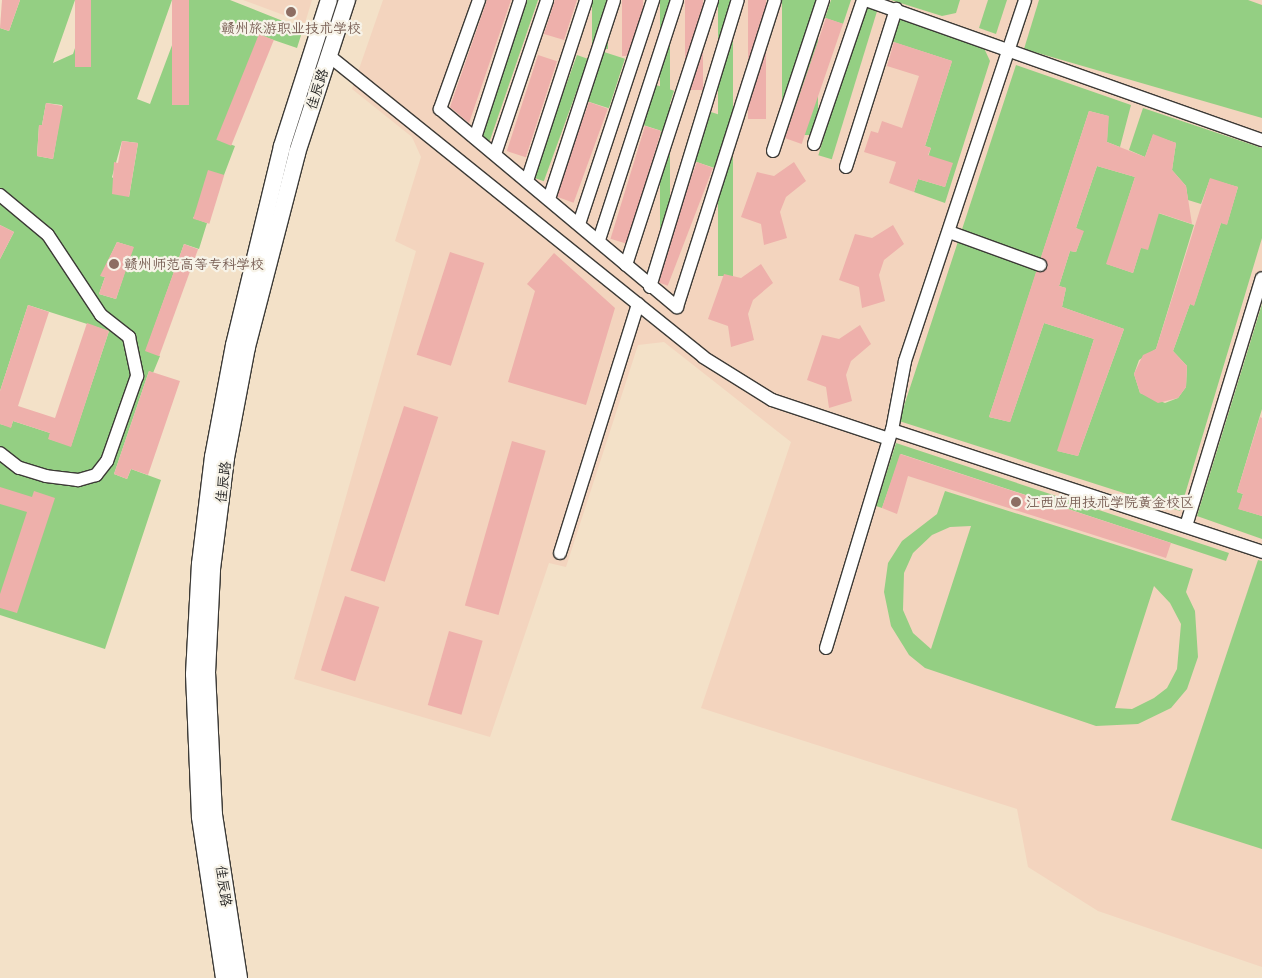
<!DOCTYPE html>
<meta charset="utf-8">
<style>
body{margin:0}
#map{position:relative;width:1262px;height:978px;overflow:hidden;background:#f3e1c8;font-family:Mali,"LXGW WenKai TC",sans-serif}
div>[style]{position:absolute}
.built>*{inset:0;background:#f3d4be}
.green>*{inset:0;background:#94cf83;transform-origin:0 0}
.building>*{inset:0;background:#eeb0ab;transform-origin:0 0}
.roads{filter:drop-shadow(1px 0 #3c3a36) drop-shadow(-1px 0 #3c3a36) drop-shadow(0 1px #3c3a36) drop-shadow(0 -1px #3c3a36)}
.minor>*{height:12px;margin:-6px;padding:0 6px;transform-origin:6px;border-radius:6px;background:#fff}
.major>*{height:16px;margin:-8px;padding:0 8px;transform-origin:8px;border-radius:8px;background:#fff}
.dots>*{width:14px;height:14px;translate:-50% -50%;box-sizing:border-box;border:2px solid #f7f3e8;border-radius:50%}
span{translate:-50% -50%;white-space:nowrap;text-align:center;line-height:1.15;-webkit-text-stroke:4.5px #f7f3e8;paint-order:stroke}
.education-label{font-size:14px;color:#785e54}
.left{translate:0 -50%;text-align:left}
.street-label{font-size:14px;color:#1c1c1c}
</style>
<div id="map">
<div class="built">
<div style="clip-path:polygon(243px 0,312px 0,305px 23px)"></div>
<div style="clip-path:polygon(383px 0,1262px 0,1262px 967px,1098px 911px,1028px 867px,1017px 809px,701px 708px,791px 442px,664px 342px,638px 345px,566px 567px,549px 563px,490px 737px,294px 679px,416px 251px,395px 241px,421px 157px,412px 137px,352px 89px)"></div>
</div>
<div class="green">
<div style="clip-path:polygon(evenodd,20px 0,75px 0,53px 63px,73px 54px,91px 0,172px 0,137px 99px,150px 104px,189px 0,230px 0,303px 29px,297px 48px,259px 35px,221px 141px,235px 146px,224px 175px,193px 218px,207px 223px,199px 249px,184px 244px,146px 350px,160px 356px,153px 373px,149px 371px,114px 474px,127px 479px,131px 469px,161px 480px,105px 649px,0 615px,0 424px,11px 427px,13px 421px,50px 433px,49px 439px,71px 446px,109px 331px,28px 305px,0 391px,0 259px,14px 232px,0 225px,0 28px,9px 31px,20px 0,46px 103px,62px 105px,53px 159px,37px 156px,39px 125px,42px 125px,46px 103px,20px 0,122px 141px,138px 143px,129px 197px,112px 177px,122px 141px,20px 0,117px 242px,133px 247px,116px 299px,99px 294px,105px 277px,101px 276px,117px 242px)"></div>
<div style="clip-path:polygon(525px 0,538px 0,489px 143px,480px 136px)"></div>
<div style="left:592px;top:0;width:16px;height:49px"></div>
<div style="left:660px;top:0;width:10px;height:235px"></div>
<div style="left:718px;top:0;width:15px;height:276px"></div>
<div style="left:782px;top:0;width:36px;height:135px"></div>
<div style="clip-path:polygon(831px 0,851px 0,843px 24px,825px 18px)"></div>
<div style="clip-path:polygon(891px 0,960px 0,956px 13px,942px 16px)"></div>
<div style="clip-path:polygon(988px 0,1007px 0,996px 34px,979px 28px)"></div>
<div style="clip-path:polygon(1039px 0,1248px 0,1262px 5px,1262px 118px,1024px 49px)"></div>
<div style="left:864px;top:6px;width:14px;height:156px;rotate:17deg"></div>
<div style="clip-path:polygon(901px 17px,983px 46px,990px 61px,945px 203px,914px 192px,918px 179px,945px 187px,952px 164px,925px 166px,931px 148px,925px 146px,952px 61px,890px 41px)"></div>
<div style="left:604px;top:52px;width:22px;height:52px;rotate:18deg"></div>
<div style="left:577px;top:55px;width:12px;height:130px;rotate:20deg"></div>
<div style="clip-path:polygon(1016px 65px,1131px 105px,1120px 147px,1107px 142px,1108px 116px,1089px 111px,989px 417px,1010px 422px,1044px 323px,1094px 339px,1058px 451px,1078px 456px,1124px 329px,1062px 307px,1066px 288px,1059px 286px,1070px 251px,1076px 252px,1083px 232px,1076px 228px,1097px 166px,1135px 177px,1107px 264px,1133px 273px,1152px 211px,1194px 225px,1156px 349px,1139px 360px,1134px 374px,1140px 393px,1165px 403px,1178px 398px,1186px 387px,1187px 366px,1173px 351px,1190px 304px,1194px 305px,1221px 223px,1227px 224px,1238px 187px,1210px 179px,1201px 204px,1188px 200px,1186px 186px,1172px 170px,1176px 143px,1153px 135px,1145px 157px,1129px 150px,1143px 108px,1262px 148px,1262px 238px,1180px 511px,899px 421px)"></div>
<div style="left:656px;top:85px;width:19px;height:42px;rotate:18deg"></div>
<div style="left:711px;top:112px;width:20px;height:52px;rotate:18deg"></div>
<div style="clip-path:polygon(1262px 304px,1262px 409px,1237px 492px,1243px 494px,1239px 509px,1262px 516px,1262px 539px,1197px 516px)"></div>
<div style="clip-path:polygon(896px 443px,1229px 553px,1226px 561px,901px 454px,882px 508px,876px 506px)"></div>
<div style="clip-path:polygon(evenodd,945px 491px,1193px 569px,1186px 592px,1195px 611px,1198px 657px,1187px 689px,1171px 708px,1138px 724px,1096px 726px,925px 668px,909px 655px,891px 626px,884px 592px,888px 563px,902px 541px,937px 514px,945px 491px,971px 526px,931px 649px,913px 633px,903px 610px,904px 573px,913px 553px,932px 535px,950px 527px,971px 526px,945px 491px,1154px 586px,1170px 603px,1181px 624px,1177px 669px,1167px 688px,1154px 698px,1132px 709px,1115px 708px,1154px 586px)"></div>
<div style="clip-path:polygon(1258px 560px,1262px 561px,1262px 849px,1171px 820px)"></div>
</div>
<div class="building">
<div style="clip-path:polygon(2px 0,20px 0,9px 31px,0 28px)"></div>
<div style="left:75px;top:0;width:16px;height:67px"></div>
<div style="left:172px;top:0;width:17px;height:105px"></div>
<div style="clip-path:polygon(487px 0,511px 0,469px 123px,450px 107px)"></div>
<div style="clip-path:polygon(555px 0,577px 0,564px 40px,544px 34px)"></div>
<div style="left:622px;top:0;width:21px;height:56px"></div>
<div style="left:685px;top:0;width:18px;height:90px"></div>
<div style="left:748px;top:0;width:18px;height:119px"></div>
<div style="left:826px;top:18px;width:18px;height:127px;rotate:19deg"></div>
<div style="left:259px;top:34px;width:16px;height:114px;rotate:22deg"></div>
<div style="clip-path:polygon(894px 42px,952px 61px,925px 146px,931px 148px,928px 155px,953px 163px,945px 187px,918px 179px,914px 192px,889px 183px,896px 162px,864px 152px,871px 131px,878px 133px,882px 121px,902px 128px,919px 76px,887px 66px)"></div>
<div style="left:538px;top:55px;width:20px;height:101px;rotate:18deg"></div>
<div style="left:589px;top:102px;width:20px;height:100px;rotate:20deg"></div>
<div style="clip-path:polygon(46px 103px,63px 106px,53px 159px,37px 156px,39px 125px,42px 125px)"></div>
<div style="clip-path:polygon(1089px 111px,1109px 116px,1107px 142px,1145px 157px,1153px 134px,1176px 143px,1172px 170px,1186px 186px,1192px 224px,1159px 213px,1148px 250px,1141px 248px,1133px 273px,1106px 264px,1135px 177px,1097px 166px,1076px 228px,1084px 231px,1076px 252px,1070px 251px,1059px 286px,1066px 288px,1062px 307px,1124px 329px,1078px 456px,1057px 451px,1094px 339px,1044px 323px,1010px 422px,989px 417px,1036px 272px,1048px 267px,1041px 257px)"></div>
<div style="left:645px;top:126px;width:17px;height:118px;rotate:17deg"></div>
<div style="clip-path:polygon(122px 141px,138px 143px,129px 197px,112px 194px,114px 162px,118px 163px)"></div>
<div style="left:697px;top:162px;width:17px;height:126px;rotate:21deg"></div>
<div style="clip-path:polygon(794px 162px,806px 181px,786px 197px,780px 212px,787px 238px,764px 245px,761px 224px,741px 217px,757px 172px,774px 176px)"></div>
<div style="left:208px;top:170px;width:17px;height:51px;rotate:17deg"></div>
<div style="clip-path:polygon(1210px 178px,1238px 187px,1227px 225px,1221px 223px,1194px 306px,1190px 304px,1173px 351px,1187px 366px,1186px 387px,1178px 398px,1158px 403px,1140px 393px,1134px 374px,1143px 355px,1156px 349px)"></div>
<div style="clip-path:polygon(0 225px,14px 232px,0 259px)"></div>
<div style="clip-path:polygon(893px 225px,904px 244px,884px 260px,879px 275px,885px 301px,862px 308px,859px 287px,839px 280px,855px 234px,872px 238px)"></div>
<div style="clip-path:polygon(117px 242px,134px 247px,116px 299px,99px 294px,105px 277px,100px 276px)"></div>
<div style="left:184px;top:244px;width:15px;height:114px;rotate:20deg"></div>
<div style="left:450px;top:252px;width:36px;height:108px;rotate:18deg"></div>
<div style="clip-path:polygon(554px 253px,615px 308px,586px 405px,508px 382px,535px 291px,527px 284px)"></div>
<div style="clip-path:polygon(761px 264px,773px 283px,753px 300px,748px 314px,754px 340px,731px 347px,728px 326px,708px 319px,724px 274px,741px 278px)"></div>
<div style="clip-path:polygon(28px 305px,49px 312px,18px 406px,55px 418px,87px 323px,109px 331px,71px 447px,48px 439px,50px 433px,13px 421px,11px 428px,0 424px,0 391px)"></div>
<div style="clip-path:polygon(860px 325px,871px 344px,851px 361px,846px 375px,852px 401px,829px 408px,826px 387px,807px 380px,822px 335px,839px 339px)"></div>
<div style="clip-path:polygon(149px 371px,180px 381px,148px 475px,131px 469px,127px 479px,114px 474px)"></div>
<div style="left:404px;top:406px;width:36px;height:173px;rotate:18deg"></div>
<div style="clip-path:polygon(1260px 417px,1262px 418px,1262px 516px,1238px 509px,1243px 494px,1237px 492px)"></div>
<div style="left:512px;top:441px;width:35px;height:171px;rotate:16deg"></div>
<div style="clip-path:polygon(900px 454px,1171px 543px,1166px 558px,908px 476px,897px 514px,882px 508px)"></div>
<div style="clip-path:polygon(0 487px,32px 497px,34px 491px,55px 498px,17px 613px,0 608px,0 594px,27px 512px,0 504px)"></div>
<div style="left:345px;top:596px;width:36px;height:78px;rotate:18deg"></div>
<div style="left:449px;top:631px;width:35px;height:77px;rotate:16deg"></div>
</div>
<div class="roads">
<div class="minor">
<div style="left:479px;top:0;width:116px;rotate:109.7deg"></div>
<div style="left:440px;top:109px;width:309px;rotate:39.9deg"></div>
<div style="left:677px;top:307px;width:322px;rotate:-72.3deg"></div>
<div style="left:866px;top:0;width:420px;rotate:19.5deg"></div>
<div style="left:328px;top:55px;width:481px;rotate:38.8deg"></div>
<div style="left:703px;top:357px;width:81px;rotate:31.9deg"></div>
<div style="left:772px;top:400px;width:123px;rotate:18.4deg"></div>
<div style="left:475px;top:138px;width:145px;rotate:-71.9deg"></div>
<div style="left:814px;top:144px;width:152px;rotate:-71.2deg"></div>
<div style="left:773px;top:151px;width:159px;rotate:-71.7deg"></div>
<div style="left:495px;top:154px;width:163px;rotate:-71.3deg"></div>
<div style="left:846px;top:167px;width:166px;rotate:-72.4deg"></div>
<div style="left:527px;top:181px;width:190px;rotate:-71.9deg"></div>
<div style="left:0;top:195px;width:62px;rotate:39.8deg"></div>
<div style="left:48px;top:235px;width:96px;rotate:56.5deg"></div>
<div style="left:101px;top:315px;width:36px;rotate:38deg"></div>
<div style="left:129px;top:337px;width:40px;rotate:78deg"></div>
<div style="left:137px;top:376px;width:90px;rotate:109.4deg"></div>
<div style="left:107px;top:461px;width:18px;rotate:128deg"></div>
<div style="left:96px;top:475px;width:19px;rotate:164deg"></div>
<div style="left:78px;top:480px;width:32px;rotate:-173deg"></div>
<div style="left:46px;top:476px;width:28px;rotate:-163deg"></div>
<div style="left:19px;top:468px;width:24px;rotate:-142deg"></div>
<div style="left:549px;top:199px;width:209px;rotate:-71.9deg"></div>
<div style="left:579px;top:224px;width:236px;rotate:-71.7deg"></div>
<div style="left:949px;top:232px;width:97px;rotate:19.9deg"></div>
<div style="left:599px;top:240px;width:252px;rotate:-72deg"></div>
<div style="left:626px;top:265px;width:279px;rotate:-72deg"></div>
<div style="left:650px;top:287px;width:300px;rotate:-73deg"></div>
<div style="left:892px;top:430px;width:390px;rotate:18.2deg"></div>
<div style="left:1186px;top:526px;width:259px;rotate:-73deg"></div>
<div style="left:560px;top:553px;width:261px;rotate:-72.6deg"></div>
<div style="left:826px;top:648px;width:228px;rotate:-73.2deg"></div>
<div style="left:892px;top:430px;width:70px;rotate:-79.3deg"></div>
<div style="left:905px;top:361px;width:380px;rotate:-71.6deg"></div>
</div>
<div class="major">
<div style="left:224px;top:978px;width:163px;rotate:-98.5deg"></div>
<div style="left:200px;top:817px;width:143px;rotate:-92.4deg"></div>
<div style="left:194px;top:674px;width:110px;rotate:-86.9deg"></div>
<div style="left:200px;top:564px;width:108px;rotate:-83.1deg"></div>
<div style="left:213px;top:457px;width:114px;rotate:-79.4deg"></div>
<div style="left:234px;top:345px;width:205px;rotate:-76.4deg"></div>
<div style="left:282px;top:146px;width:153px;rotate:-72.2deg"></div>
<div style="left:239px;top:978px;width:165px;rotate:-98.7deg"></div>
<div style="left:214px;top:815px;width:142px;rotate:-92.8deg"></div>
<div style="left:207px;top:673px;width:104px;rotate:-87.2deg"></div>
<div style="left:212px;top:569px;width:112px;rotate:-82.8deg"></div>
<div style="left:226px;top:458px;width:113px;rotate:-79.3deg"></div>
<div style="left:247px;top:347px;width:200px;rotate:-75.5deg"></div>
<div style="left:297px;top:153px;width:161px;rotate:-71.9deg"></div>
</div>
</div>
<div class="dots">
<div style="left:291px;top:12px;background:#8d6e63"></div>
<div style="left:114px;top:264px;background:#8d6e63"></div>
<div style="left:1016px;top:502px;background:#8d6e63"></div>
</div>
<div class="education-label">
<span style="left:291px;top:28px">赣州旅游职业技术学校</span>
<span class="left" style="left:124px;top:264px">赣州师范高等专科学校</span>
<span class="left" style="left:1026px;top:502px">江西应用技术学院黄金校区</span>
</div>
<div class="street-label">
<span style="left:317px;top:89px;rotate:-72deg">佳辰路</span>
<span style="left:223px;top:482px;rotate:-83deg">佳辰路</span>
<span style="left:224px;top:886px;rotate:82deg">佳辰路</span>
</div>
</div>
